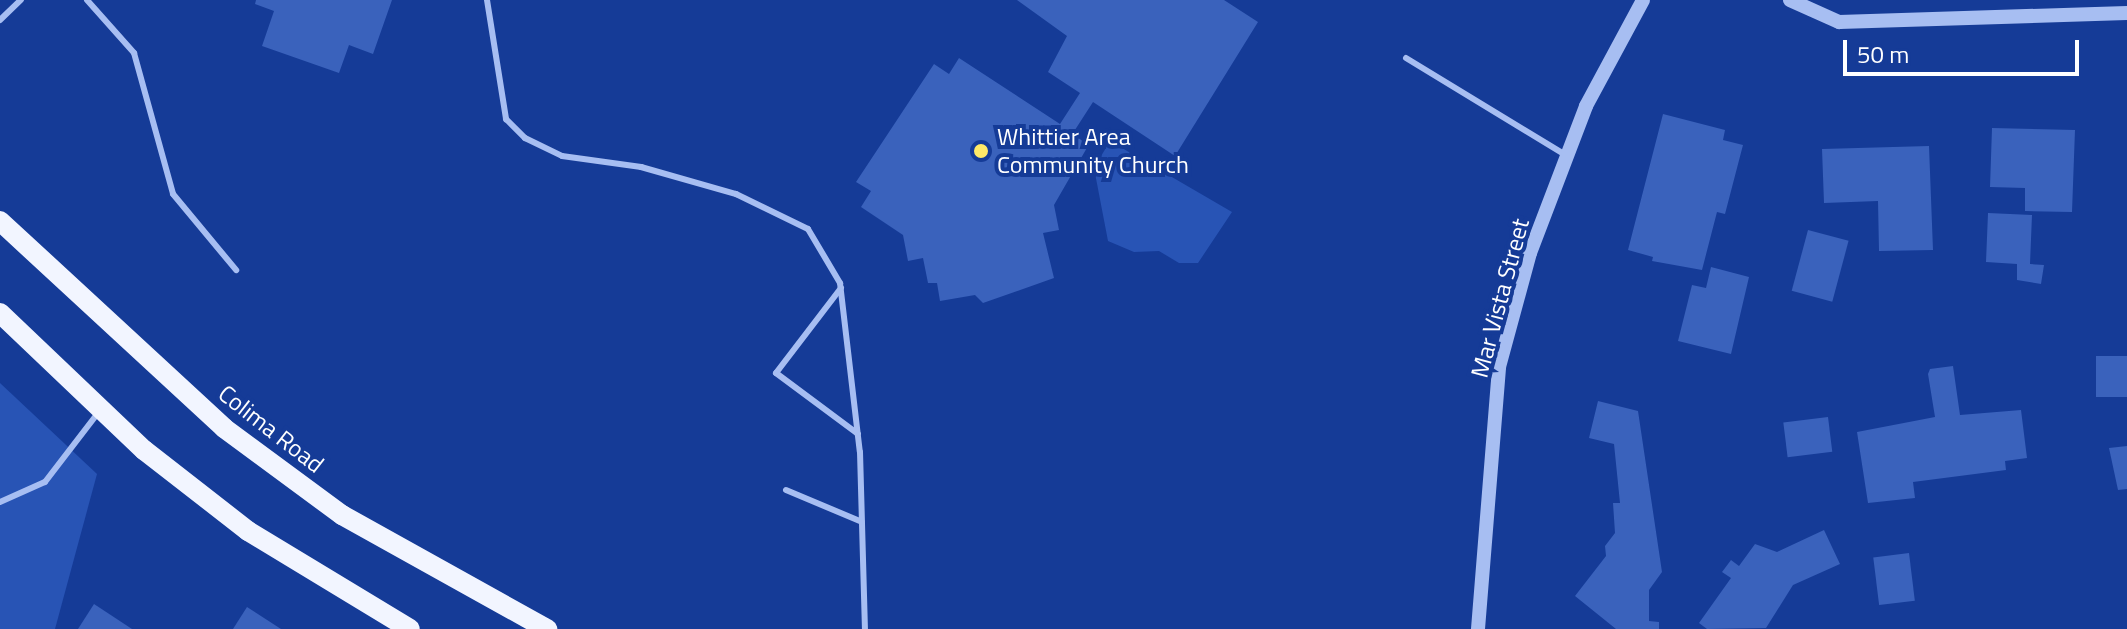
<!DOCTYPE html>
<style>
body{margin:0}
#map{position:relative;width:2127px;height:629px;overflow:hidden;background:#153b97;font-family:"Titillium Web",sans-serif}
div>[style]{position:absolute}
.green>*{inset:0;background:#2854b5}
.building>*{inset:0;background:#3a62bc;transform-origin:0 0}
.service>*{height:6px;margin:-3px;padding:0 3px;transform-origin:3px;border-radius:3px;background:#a7bef2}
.tertiary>*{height:14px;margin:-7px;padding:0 7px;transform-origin:7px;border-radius:7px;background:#a7bef2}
.primary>*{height:20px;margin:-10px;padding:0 10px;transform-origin:10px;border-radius:10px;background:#f2f5ff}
.dots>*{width:22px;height:22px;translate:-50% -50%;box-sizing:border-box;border:4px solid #153b97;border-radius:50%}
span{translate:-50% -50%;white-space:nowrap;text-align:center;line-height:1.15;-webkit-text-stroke:8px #153b97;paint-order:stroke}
.poi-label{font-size:24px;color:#fff}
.left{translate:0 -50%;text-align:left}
.street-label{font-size:24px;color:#fff}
.scale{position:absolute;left:1843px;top:40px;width:236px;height:36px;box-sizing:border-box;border:4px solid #fff;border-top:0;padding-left:10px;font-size:24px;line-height:28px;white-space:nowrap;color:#fff;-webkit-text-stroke:6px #153b97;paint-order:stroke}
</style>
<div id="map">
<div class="green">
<div style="clip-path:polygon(1110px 141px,1232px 212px,1198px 263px,1179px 263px,1159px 251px,1134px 252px,1108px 241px,1094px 168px)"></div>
<div style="clip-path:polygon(0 383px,97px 474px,55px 629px,0 629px)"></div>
</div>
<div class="building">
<div style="clip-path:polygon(256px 0,392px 0,373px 54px,349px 45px,339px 73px,262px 46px,274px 11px,255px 4px)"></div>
<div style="clip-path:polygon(1017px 0,1224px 0,1258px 22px,1175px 156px,1093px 102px,1073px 133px,1088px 146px,1054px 205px,1059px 230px,1043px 233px,1054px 278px,983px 303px,975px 295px,940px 301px,937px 283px,928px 283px,923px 258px,908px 261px,903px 235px,861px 207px,871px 191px,856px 182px,934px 64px,949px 74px,959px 58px,1060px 124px,1080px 93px,1048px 72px,1067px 36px)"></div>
<div style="clip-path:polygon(1663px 114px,1725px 130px,1723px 140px,1743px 145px,1725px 214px,1717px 212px,1702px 270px,1652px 261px,1653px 257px,1628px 250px)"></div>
<div style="clip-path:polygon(1992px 128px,2075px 130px,2072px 212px,2025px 211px,2025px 188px,1990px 187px)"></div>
<div style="clip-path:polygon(1929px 146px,1933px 250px,1879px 251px,1878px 201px,1824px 203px,1822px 149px)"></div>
<div style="clip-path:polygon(1988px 213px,2032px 215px,2030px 264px,2044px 265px,2041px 284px,2017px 280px,2017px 264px,1986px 262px)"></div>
<div style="left:1808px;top:230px;width:42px;height:63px;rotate:15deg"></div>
<div style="clip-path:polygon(1711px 267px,1749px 277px,1731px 354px,1678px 341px,1692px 285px,1706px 288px)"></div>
<div style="left:2127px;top:356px;width:41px;height:31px;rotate:90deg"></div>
<div style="clip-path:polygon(1953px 366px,1960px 415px,2021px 410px,2027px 458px,2005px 461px,2006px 470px,1913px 482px,1915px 498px,1868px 503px,1857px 432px,1935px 417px,1928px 374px,1930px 369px)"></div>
<div style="clip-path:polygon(1598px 401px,1638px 411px,1662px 572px,1649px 590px,1649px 621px,1659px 622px,1659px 629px,1616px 629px,1575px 596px,1606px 556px,1605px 546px,1615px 533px,1613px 503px,1620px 503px,1614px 444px,1589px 438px)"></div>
<div style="left:1828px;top:417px;width:35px;height:45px;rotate:83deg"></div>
<div style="clip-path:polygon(2127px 446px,2127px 489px,2118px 490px,2109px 448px)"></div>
<div style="clip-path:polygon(1824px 530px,1840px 564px,1793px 585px,1766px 628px,1707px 629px,1699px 623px,1731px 578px,1722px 572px,1731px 560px,1739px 566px,1755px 544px,1777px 552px)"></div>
<div style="left:1909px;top:553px;width:48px;height:36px;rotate:83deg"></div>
<div style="clip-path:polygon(94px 604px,132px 629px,78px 629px)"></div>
<div style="clip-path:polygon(247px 607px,281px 629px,233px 629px)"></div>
</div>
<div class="service">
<div style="left:87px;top:0;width:71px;rotate:48.4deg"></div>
<div style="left:134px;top:53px;width:146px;rotate:74.5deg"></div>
<div style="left:173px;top:194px;width:99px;rotate:50.3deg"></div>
<div style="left:487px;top:0;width:121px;rotate:80.9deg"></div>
<div style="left:506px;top:119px;width:27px;rotate:45deg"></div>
<div style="left:525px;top:138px;width:41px;rotate:25.9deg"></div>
<div style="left:562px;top:156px;width:80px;rotate:7.9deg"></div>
<div style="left:641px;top:167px;width:99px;rotate:15.9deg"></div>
<div style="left:736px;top:194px;width:80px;rotate:25.9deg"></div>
<div style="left:808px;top:229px;width:63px;rotate:59.3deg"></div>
<div style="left:840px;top:283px;width:170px;rotate:83.3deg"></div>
<div style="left:860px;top:452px;width:177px;rotate:88.4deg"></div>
<div style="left:0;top:20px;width:29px;rotate:-44deg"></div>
<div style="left:1406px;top:58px;width:188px;rotate:31.3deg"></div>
<div style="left:841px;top:288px;width:107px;rotate:127.4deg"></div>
<div style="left:776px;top:373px;width:102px;rotate:36.6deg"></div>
<div style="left:786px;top:490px;width:82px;rotate:22.8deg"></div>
<div style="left:0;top:502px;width:49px;rotate:-24deg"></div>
<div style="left:45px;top:482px;width:87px;rotate:-52.5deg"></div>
</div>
<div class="tertiary">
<div style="left:1790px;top:0;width:54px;rotate:24.2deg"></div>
<div style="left:1839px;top:22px;width:288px;rotate:-1.8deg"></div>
<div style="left:1478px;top:629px;width:263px;rotate:-85.4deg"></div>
<div style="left:1499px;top:367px;width:118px;rotate:-74.8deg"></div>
<div style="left:1530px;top:253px;width:157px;rotate:-69.1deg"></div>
<div style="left:1586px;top:106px;width:120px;rotate:-61.7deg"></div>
</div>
<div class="primary">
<div style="left:0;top:221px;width:305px;rotate:42.7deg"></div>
<div style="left:224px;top:428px;width:147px;rotate:36.4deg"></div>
<div style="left:342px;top:515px;width:235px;rotate:29.1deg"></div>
<div style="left:0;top:313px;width:199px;rotate:43.6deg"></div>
<div style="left:144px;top:450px;width:132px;rotate:37.9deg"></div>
<div style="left:248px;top:531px;width:189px;rotate:31.2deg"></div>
</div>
<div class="dots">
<div style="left:981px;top:151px;background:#ffe968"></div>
</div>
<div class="poi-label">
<span class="left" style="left:997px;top:151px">Whittier Area<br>Community Church</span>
</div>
<div class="street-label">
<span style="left:1500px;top:298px;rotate:-75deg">Mar Vista Street</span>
<span style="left:271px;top:429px;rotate:38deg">Colima Road</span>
</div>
<div class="scale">50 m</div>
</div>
